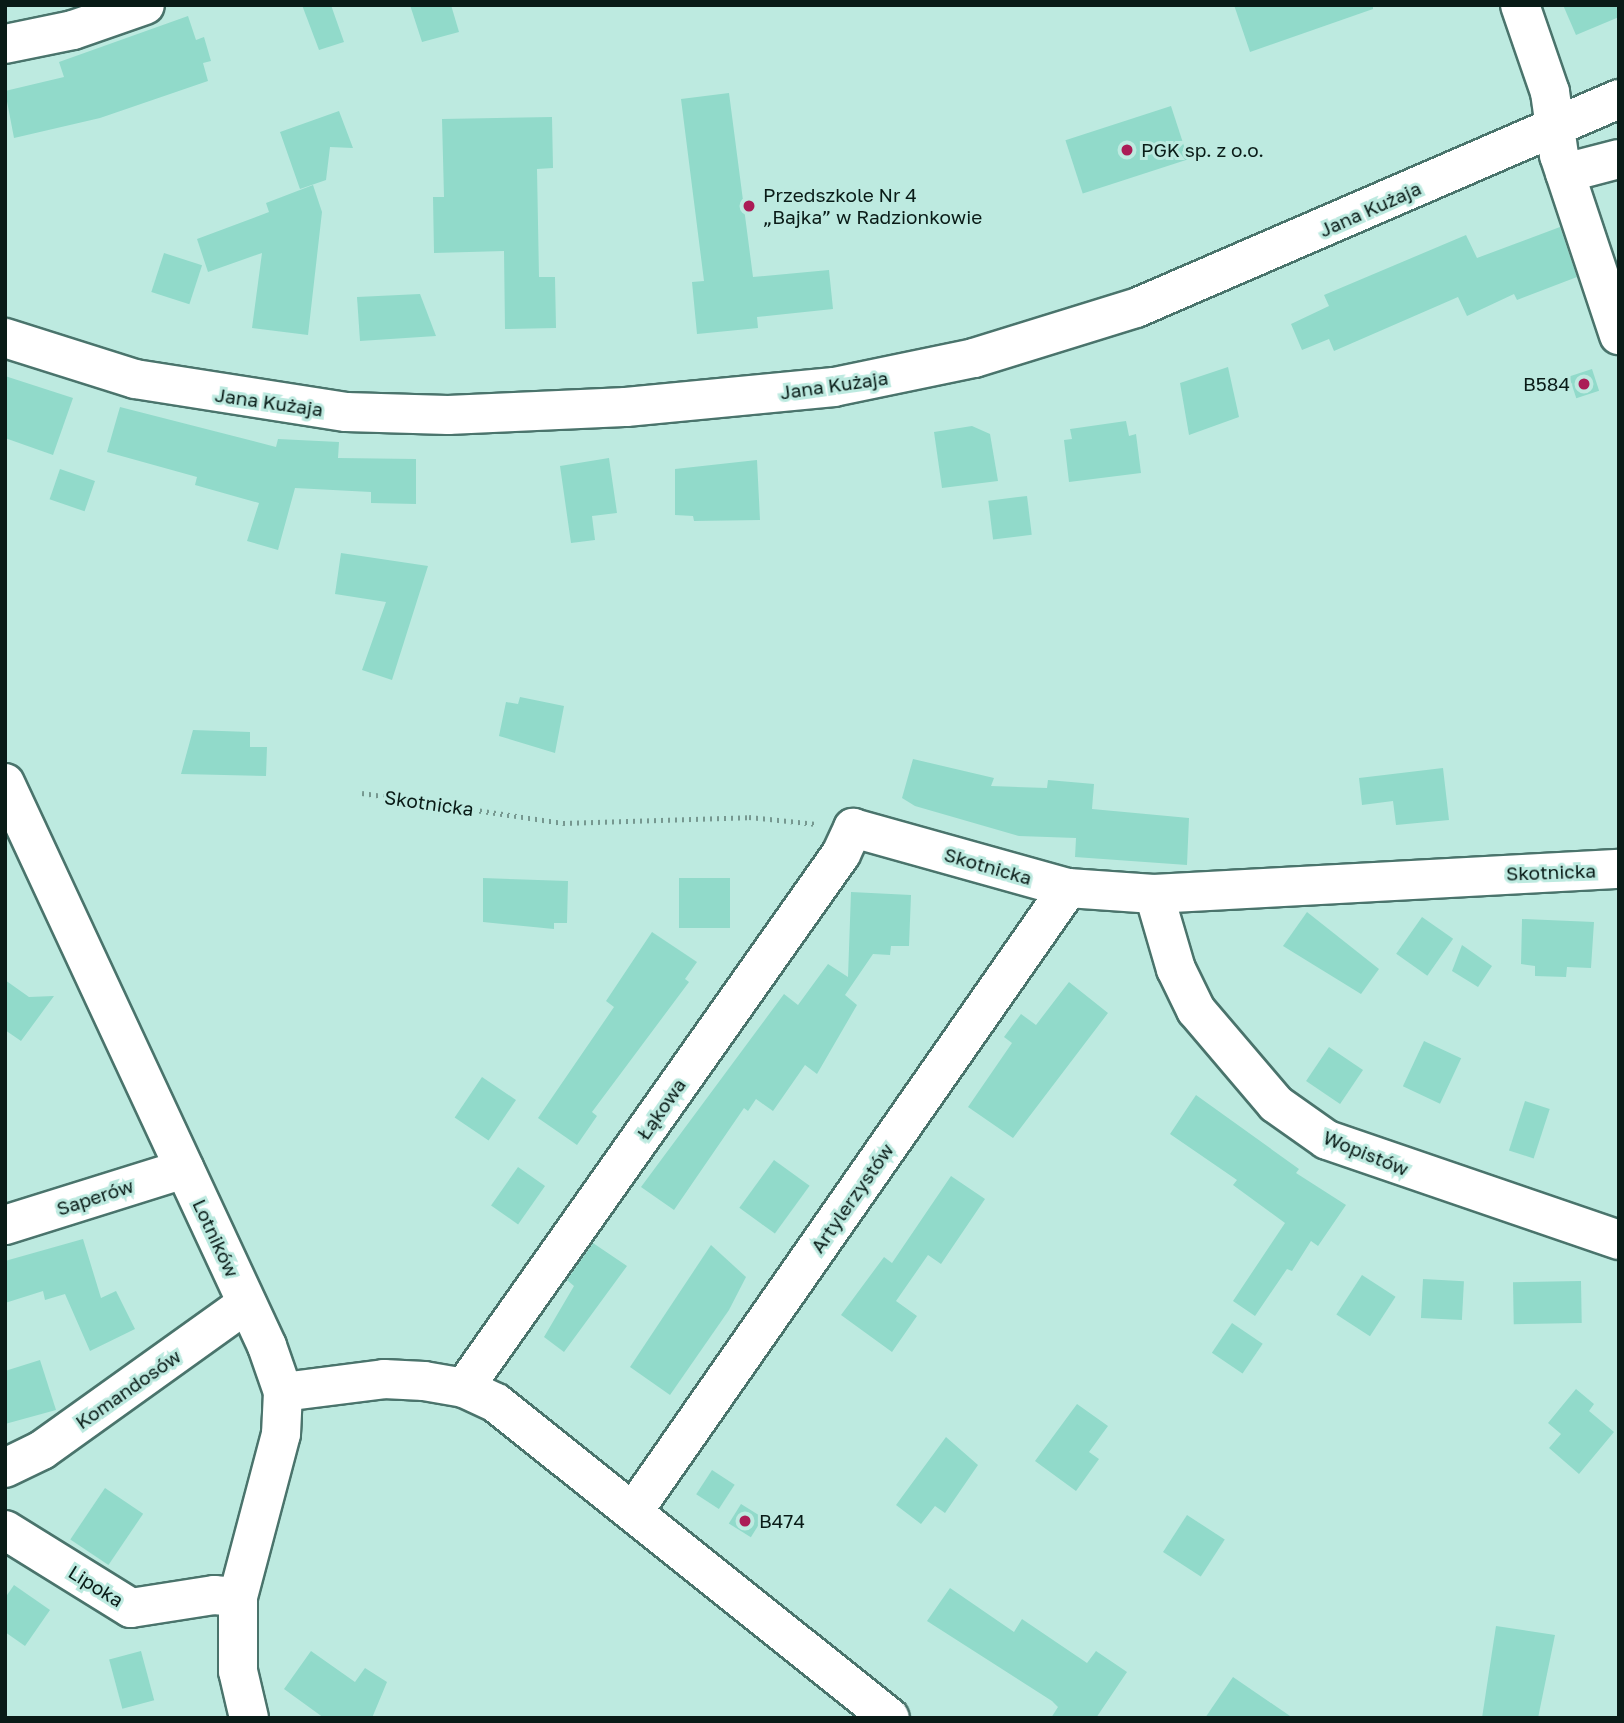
<!DOCTYPE html>
<meta charset="utf-8">
<style>
body{margin:0}
#map{position:relative;width:1624px;height:1723px;overflow:hidden;background:#bdeae0;font-family:"Golos Text",sans-serif}
div>[style]{position:absolute}
.building>*{inset:0;background:#91daca;transform-origin:0 0}
.path>*{height:4.5px;margin-top:-2.25px;transform-origin:0;background:repeating-linear-gradient(90deg,#769890 0 2px,transparent 0 7px)}
.roads{filter:drop-shadow(2px 0 #4a746c) drop-shadow(-2px 0 #4a746c) drop-shadow(0 2px #4a746c) drop-shadow(0 -2px #4a746c)}
.minor>*{height:38px;margin:-19px;padding:0 19px;transform-origin:19px;border-radius:19px;background:#fff}
.dots>*{width:19px;height:19px;translate:-50% -50%;box-sizing:border-box;border:4px solid #bdeae0;border-radius:50%}
span{translate:-50% -50%;white-space:nowrap;text-align:center;line-height:1.15;-webkit-text-stroke:6px #bdeae0;paint-order:stroke}
.poi-label{font-size:19px;color:#091b17}
.left{translate:0 -50%;text-align:left}
.right{translate:-100% -50%;text-align:right}
.street-label{font-size:19px;color:#091b17}
.frame{position:absolute;inset:0;border:7px solid #091b17;pointer-events:none}
</style>
<div id="map">
<div class="building">
<div style="clip-path:polygon(302px 5px,331px 5px,344px 42px,319px 50px)"></div>
<div style="clip-path:polygon(410px 5px,451px 5px,459px 32px,422px 42px)"></div>
<div style="clip-path:polygon(1234px 5px,1373px 5px,1373px 9px,1250px 52px)"></div>
<div style="clip-path:polygon(1563px 5px,1619px 5px,1619px 17px,1576px 35px)"></div>
<div style="clip-path:polygon(188px 16px,196px 40px,204px 37px,211px 61px,203px 63px,208px 81px,100px 118px,14px 138px,5px 91px,64px 77px,59px 62px)"></div>
<div style="clip-path:polygon(729px 93px,753px 277px,829px 270px,833px 309px,757px 317px,758px 328px,697px 334px,692px 282px,704px 281px,681px 99px)"></div>
<div style="left:1171px;top:106px;width:56px;height:111px;rotate:72deg"></div>
<div style="clip-path:polygon(339px 111px,353px 148px,330px 147px,326px 180px,300px 189px,280px 132px)"></div>
<div style="clip-path:polygon(552px 117px,553px 168px,537px 169px,539px 277px,555px 277px,556px 328px,505px 329px,504px 251px,434px 253px,433px 197px,444px 197px,442px 119px)"></div>
<div style="clip-path:polygon(313px 185px,322px 212px,308px 335px,252px 328px,262px 253px,208px 272px,197px 239px,269px 212px,266px 203px)"></div>
<div style="clip-path:polygon(1560px 227px,1577px 277px,1517px 300px,1514px 294px,1467px 316px,1458px 297px,1334px 351px,1329px 339px,1302px 350px,1291px 324px,1329px 306px,1324px 295px,1466px 235px,1477px 258px)"></div>
<div style="left:164px;top:253px;width:40px;height:41px;rotate:18deg"></div>
<div style="clip-path:polygon(420px 294px,436px 336px,360px 341px,357px 297px)"></div>
<div style="clip-path:polygon(1228px 367px,1239px 417px,1189px 435px,1180px 383px)"></div>
<div style="left:1592px;top:369px;width:23px;height:24px;rotate:72deg"></div>
<div style="clip-path:polygon(5px 376px,73px 398px,53px 455px,5px 438px)"></div>
<div style="clip-path:polygon(120px 407px,276px 447px,278px 439px,339px 442px,338px 458px,416px 459px,416px 504px,371px 503px,371px 492px,295px 488px,278px 550px,247px 541px,259px 503px,195px 485px,197px 477px,107px 452px)"></div>
<div style="clip-path:polygon(1126px 421px,1129px 436px,1136px 434px,1141px 473px,1069px 482px,1064px 440px,1072px 439px,1070px 429px)"></div>
<div style="clip-path:polygon(972px 426px,990px 434px,998px 481px,942px 488px,934px 432px)"></div>
<div style="clip-path:polygon(609px 458px,617px 513px,592px 516px,595px 540px,571px 543px,560px 466px)"></div>
<div style="clip-path:polygon(757px 460px,760px 520px,694px 521px,693px 516px,675px 515px,675px 469px)"></div>
<div style="left:60px;top:469px;width:37px;height:32px;rotate:19deg"></div>
<div style="left:1027px;top:496px;width:39px;height:39px;rotate:83deg"></div>
<div style="clip-path:polygon(341px 553px,428px 566px,392px 680px,362px 670px,386px 602px,335px 594px)"></div>
<div style="clip-path:polygon(520px 697px,564px 706px,555px 753px,499px 736px,506px 702px,518px 704px)"></div>
<div style="clip-path:polygon(193px 730px,250px 732px,250px 747px,267px 747px,266px 776px,181px 774px)"></div>
<div style="clip-path:polygon(913px 759px,994px 778px,991px 786px,1047px 788px,1048px 780px,1094px 784px,1092px 809px,1189px 818px,1187px 865px,1075px 857px,1076px 838px,1019px 836px,915px 806px,902px 798px)"></div>
<div style="clip-path:polygon(1443px 768px,1449px 820px,1396px 825px,1393px 801px,1362px 805px,1359px 778px)"></div>
<div style="clip-path:polygon(483px 878px,568px 881px,567px 923px,554px 923px,554px 929px,483px 922px)"></div>
<div style="left:679px;top:878px;width:51px;height:50px"></div>
<div style="clip-path:polygon(851px 892px,911px 895px,909px 946px,891px 946px,890px 955px,873px 954px,845px 995px,857px 1005px,817px 1074px,805px 1065px,773px 1111px,756px 1099px,748px 1111px,744px 1108px,674px 1210px,641px 1187px,784px 994px,798px 1005px,828px 964px,848px 977px)"></div>
<div style="clip-path:polygon(1307px 912px,1379px 969px,1361px 994px,1283px 946px)"></div>
<div style="left:1422px;top:917px;width:38px;height:45px;rotate:35deg"></div>
<div style="clip-path:polygon(1522px 919px,1594px 922px,1591px 968px,1567px 967px,1566px 977px,1535px 976px,1535px 966px,1521px 964px)"></div>
<div style="clip-path:polygon(652px 932px,697px 962px,685px 979px,689px 982px,592px 1112px,597px 1116px,577px 1145px,538px 1118px,614px 1007px,606px 1001px)"></div>
<div style="clip-path:polygon(1462px 945px,1492px 966px,1478px 987px,1452px 971px)"></div>
<div style="clip-path:polygon(5px 980px,29px 997px,54px 996px,21px 1041px,5px 1030px)"></div>
<div style="clip-path:polygon(1069px 982px,1108px 1013px,1013px 1138px,968px 1107px,1012px 1043px,1004px 1037px,1021px 1014px,1036px 1025px)"></div>
<div style="left:1424px;top:1041px;width:41px;height:50px;rotate:25deg"></div>
<div style="left:1329px;top:1047px;width:41px;height:41px;rotate:34deg"></div>
<div style="left:482px;top:1077px;width:41px;height:49px;rotate:34deg"></div>
<div style="clip-path:polygon(1196px 1095px,1299px 1169px,1296px 1173px,1346px 1205px,1318px 1246px,1311px 1241px,1292px 1271px,1287px 1269px,1255px 1316px,1233px 1301px,1285px 1223px,1233px 1185px,1237px 1180px,1170px 1134px)"></div>
<div style="left:1525px;top:1101px;width:26px;height:52px;rotate:18deg"></div>
<div style="left:774px;top:1160px;width:44px;height:59px;rotate:36deg"></div>
<div style="left:518px;top:1167px;width:33px;height:47px;rotate:35deg"></div>
<div style="clip-path:polygon(951px 1176px,985px 1199px,941px 1264px,928px 1255px,896px 1301px,917px 1316px,892px 1352px,841px 1315px,884px 1257px,892px 1263px)"></div>
<div style="clip-path:polygon(83px 1239px,101px 1298px,116px 1291px,135px 1329px,90px 1351px,65px 1294px,45px 1300px,43px 1291px,5px 1303px,5px 1261px)"></div>
<div style="clip-path:polygon(593px 1243px,627px 1266px,564px 1352px,544px 1337px,574px 1286px,567px 1280px)"></div>
<div style="clip-path:polygon(711px 1245px,746px 1277px,729px 1310px,670px 1395px,630px 1367px)"></div>
<div style="left:1362px;top:1275px;width:40px;height:47px;rotate:33deg"></div>
<div style="left:1423px;top:1279px;width:41px;height:39px;rotate:3deg"></div>
<div style="left:1581px;top:1281px;width:42px;height:68px;rotate:89deg"></div>
<div style="left:1232px;top:1323px;width:37px;height:36px;rotate:34deg"></div>
<div style="clip-path:polygon(40px 1360px,56px 1410px,5px 1424px,5px 1371px)"></div>
<div style="clip-path:polygon(1576px 1389px,1594px 1404px,1589px 1411px,1614px 1432px,1579px 1474px,1549px 1448px,1561px 1434px,1548px 1423px)"></div>
<div style="clip-path:polygon(1077px 1404px,1108px 1426px,1089px 1452px,1099px 1459px,1076px 1491px,1035px 1461px)"></div>
<div style="clip-path:polygon(946px 1437px,978px 1465px,945px 1513px,935px 1506px,921px 1524px,896px 1505px)"></div>
<div style="left:712px;top:1470px;width:27px;height:29px;rotate:33deg"></div>
<div style="left:105px;top:1488px;width:46px;height:62px;rotate:34deg"></div>
<div style="left:741px;top:1504px;width:26px;height:23px;rotate:32deg"></div>
<div style="left:1187px;top:1515px;width:45px;height:44px;rotate:33deg"></div>
<div style="clip-path:polygon(14px 1585px,50px 1610px,25px 1646px,5px 1632px,5px 1598px)"></div>
<div style="clip-path:polygon(950px 1588px,1014px 1632px,1022px 1619px,1087px 1663px,1096px 1651px,1127px 1672px,1096px 1718px,1051px 1718px,1058px 1707px,1052px 1701px,927px 1621px)"></div>
<div style="clip-path:polygon(1496px 1626px,1555px 1635px,1538px 1718px,1482px 1718px)"></div>
<div style="left:141px;top:1651px;width:51px;height:33px;rotate:75deg"></div>
<div style="clip-path:polygon(311px 1651px,355px 1682px,365px 1668px,387px 1682px,372px 1718px,324px 1718px,284px 1689px)"></div>
<div style="clip-path:polygon(1233px 1677px,1293px 1718px,1205px 1718px)"></div>
</div>
<div class="path">
<div style="left:362px;top:793px;width:203px;rotate:8.5deg"></div>
<div style="left:563px;top:823px;width:186px;rotate:-1.8deg"></div>
<div style="left:749px;top:817px;width:68px;rotate:5.9deg"></div>
</div>
<div class="roads">
<div class="minor">
<div style="left:1520px;top:5px;width:92px;rotate:71deg"></div>
<div style="left:1550px;top:92px;width:64px;rotate:81.9deg"></div>
<div style="left:1559px;top:155px;width:190px;rotate:71.6deg"></div>
<div style="left:5px;top:44px;width:69px;rotate:-11.6deg"></div>
<div style="left:73px;top:30px;width:76px;rotate:-19.1deg"></div>
<div style="left:1565px;top:173px;width:56px;rotate:-14.5deg"></div>
<div style="left:5px;top:338px;width:136px;rotate:17.5deg"></div>
<div style="left:135px;top:379px;width:214px;rotate:8.9deg"></div>
<div style="left:346px;top:412px;width:102px;rotate:1.7deg"></div>
<div style="left:448px;top:415px;width:178px;rotate:-2.6deg"></div>
<div style="left:626px;top:407px;width:209px;rotate:-5.5deg"></div>
<div style="left:834px;top:387px;width:143px;rotate:-11.7deg"></div>
<div style="left:974px;top:358px;width:170px;rotate:-17.2deg"></div>
<div style="left:1136px;top:308px;width:526px;rotate:-23.4deg"></div>
<div style="left:5px;top:783px;width:621px;rotate:65.04deg"></div>
<div style="left:267px;top:1346px;width:49px;rotate:70.8deg"></div>
<div style="left:283px;top:1392px;width:42px;rotate:92.7deg"></div>
<div style="left:281px;top:1434px;width:169px;rotate:104.8deg"></div>
<div style="left:238px;top:1597px;width:74px;rotate:90deg"></div>
<div style="left:238px;top:1671px;width:48px;rotate:76.8deg"></div>
<div style="left:1154px;top:894px;width:78px;rotate:73.7deg"></div>
<div style="left:1176px;top:969px;width:46px;rotate:64deg"></div>
<div style="left:1196px;top:1010px;width:123px;rotate:49.6deg"></div>
<div style="left:1276px;top:1104px;width:62px;rotate:35.2deg"></div>
<div style="left:1327px;top:1140px;width:309px;rotate:18.9deg"></div>
<div style="left:5px;top:1225px;width:188px;rotate:-17.4deg"></div>
<div style="left:464px;top:1388px;width:654px;rotate:-54.78deg"></div>
<div style="left:841px;top:854px;width:29px;rotate:-65deg"></div>
<div style="left:853px;top:828px;width:223px;rotate:15.6deg"></div>
<div style="left:1068px;top:888px;width:86px;rotate:4deg"></div>
<div style="left:1154px;top:894px;width:466px;rotate:-3.1deg"></div>
<div style="left:283px;top:1392px;width:102px;rotate:-7.3deg"></div>
<div style="left:384px;top:1379px;width:40px;rotate:2.9deg"></div>
<div style="left:424px;top:1381px;width:41px;rotate:9.9deg"></div>
<div style="left:464px;top:1388px;width:35px;rotate:25deg"></div>
<div style="left:496px;top:1403px;width:504px;rotate:38.64deg"></div>
<div style="left:5px;top:1468px;width:41px;rotate:-25.9deg"></div>
<div style="left:42px;top:1450px;width:251px;rotate:-35.6deg"></div>
<div style="left:635px;top:1509px;width:757px;rotate:-55.11deg"></div>
<div style="left:5px;top:1530px;width:148px;rotate:31.8deg"></div>
<div style="left:131px;top:1608px;width:84px;rotate:-8.9deg"></div>
<div style="left:214px;top:1595px;width:24px;rotate:5deg"></div>
</div>
</div>
<div class="dots">
<div style="left:1127px;top:150px;background:#ab1c56"></div>
<div style="left:749px;top:206px;background:#ab1c56"></div>
<div style="left:1584px;top:384px;background:#ab1c56"></div>
<div style="left:745px;top:1521px;background:#ab1c56"></div>
</div>
<div class="poi-label">
<span class="left" style="left:1141px;top:150px">PGK sp. z o.o.</span>
<span class="left" style="left:763px;top:206px">Przedszkole Nr 4<br>„Bajka” w Radzionkowie</span>
<span class="right" style="left:1570px;top:384px">B584</span>
<span class="left" style="left:759px;top:1521px">B474</span>
</div>
<div class="street-label">
<span style="left:1370px;top:209px;rotate:-24deg">Jana Kużaja</span>
<span style="left:834px;top:385px;rotate:-8deg">Jana Kużaja</span>
<span style="left:269px;top:402px;rotate:8deg">Jana Kużaja</span>
<span style="left:429px;top:803px;rotate:8deg">Skotnicka</span>
<span style="left:988px;top:866px;rotate:16deg">Skotnicka</span>
<span style="left:1551px;top:872px;rotate:-2deg">Skotnicka</span>
<span style="left:661px;top:1109px;rotate:-55deg">Łąkowa</span>
<span style="left:1366px;top:1153px;rotate:22deg">Wopistów</span>
<span style="left:95px;top:1197px;rotate:-18deg">Saperów</span>
<span style="left:852px;top:1198px;rotate:-55deg">Artylerzystów</span>
<span style="left:216px;top:1238px;rotate:65deg">Lotników</span>
<span style="left:128px;top:1389px;rotate:-35deg">Komandosów</span>
<span style="left:96px;top:1586px;rotate:32deg">Lipoka</span>
</div>
<div class="frame"></div>
</div>
